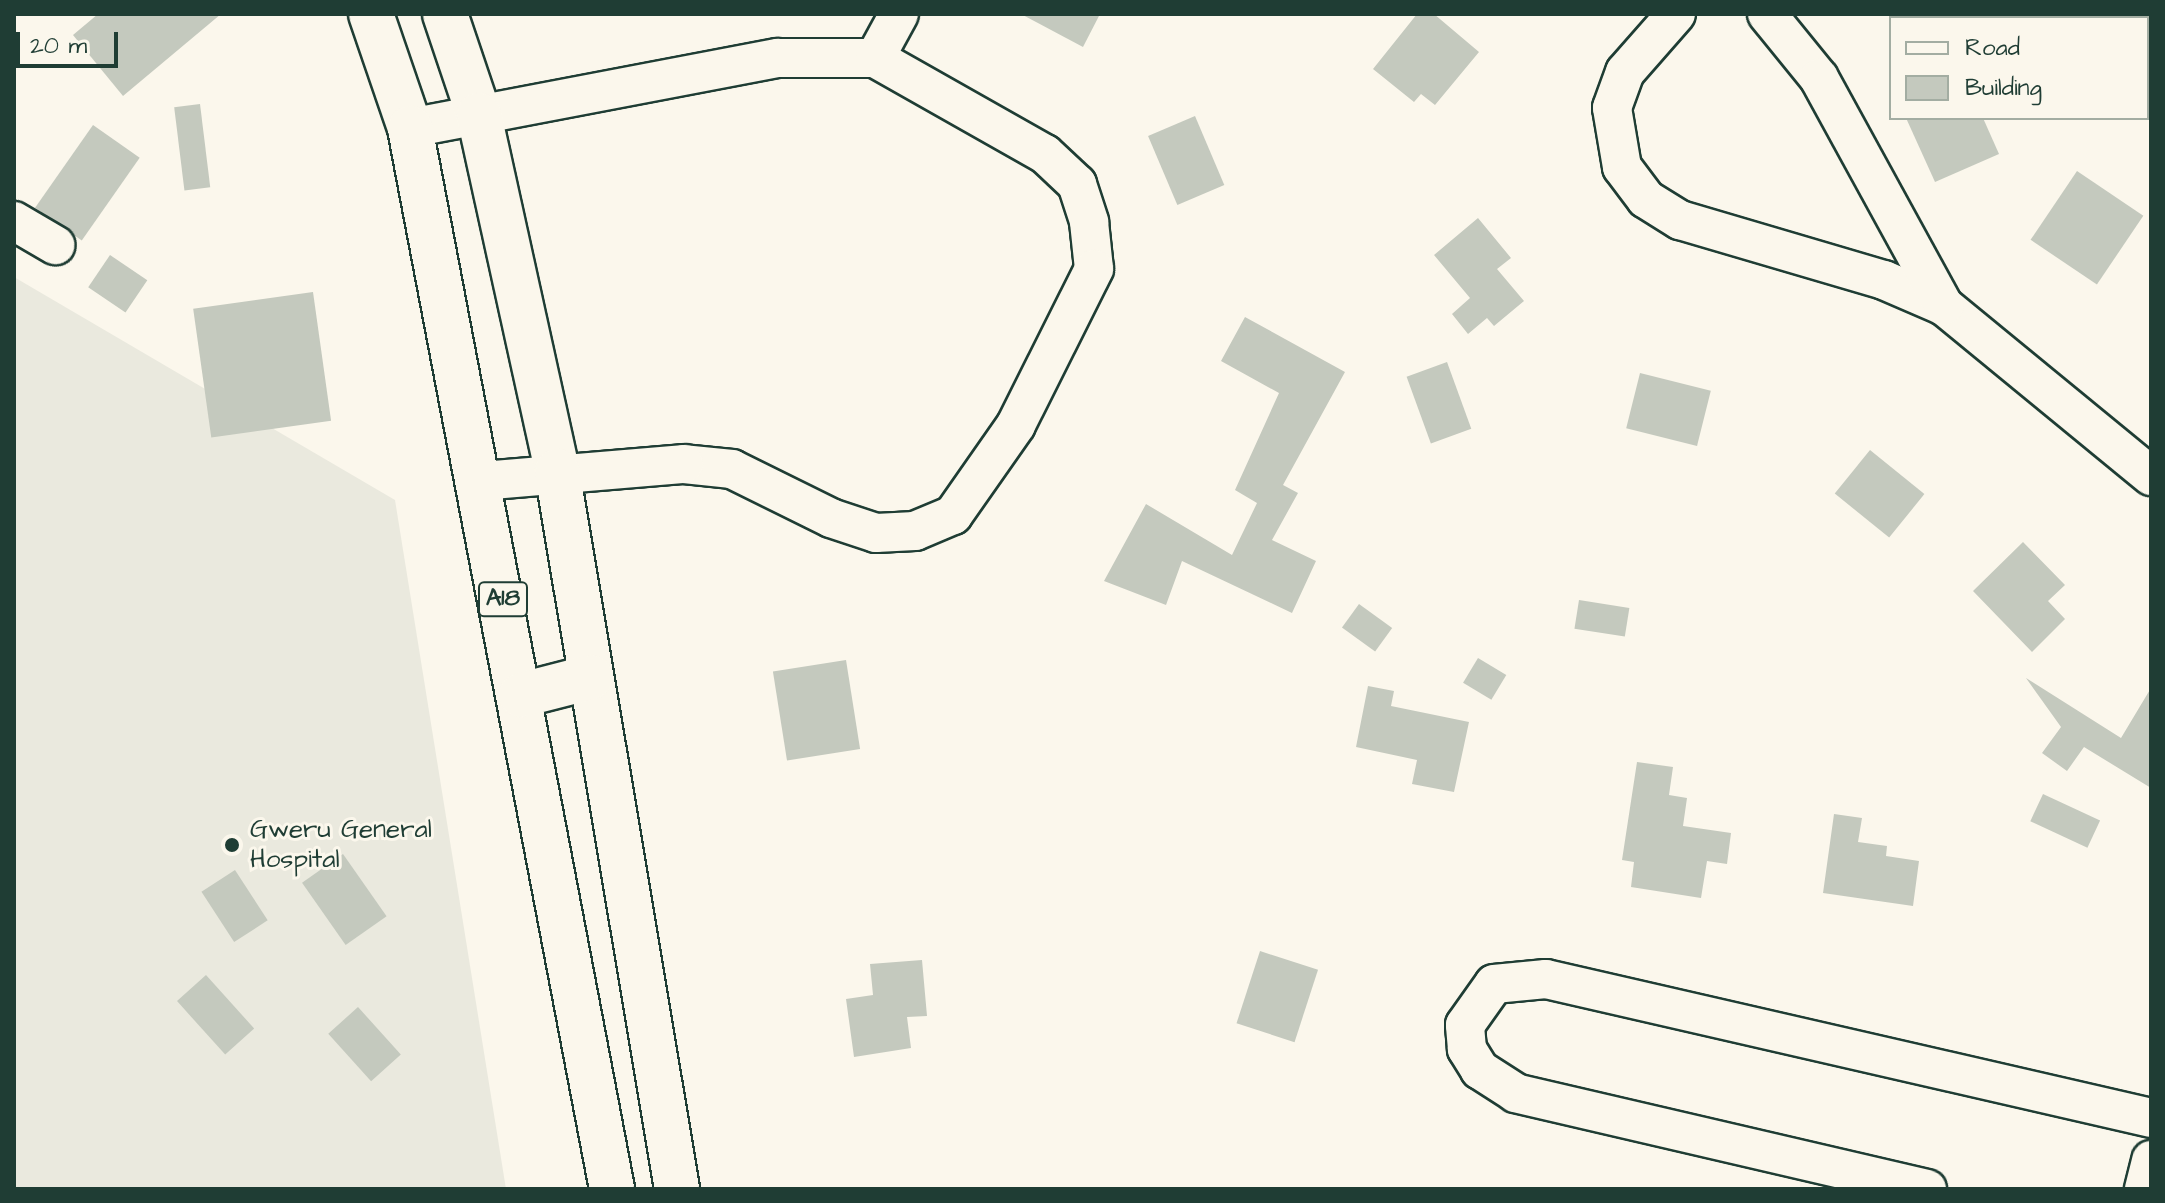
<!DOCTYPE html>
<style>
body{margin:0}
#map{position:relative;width:2165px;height:1203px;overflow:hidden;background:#fbf7ec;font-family:"Architects Daughter",sans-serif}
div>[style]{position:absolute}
.built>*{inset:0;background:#eae9de}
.building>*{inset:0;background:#c4c9be;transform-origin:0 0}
.roads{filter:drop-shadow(2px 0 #1f3d34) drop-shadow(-2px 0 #1f3d34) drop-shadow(0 2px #1f3d34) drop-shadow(0 -2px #1f3d34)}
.minor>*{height:38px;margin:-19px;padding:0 19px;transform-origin:19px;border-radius:19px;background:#fbf7ec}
.highway>*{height:44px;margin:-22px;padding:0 22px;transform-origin:22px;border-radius:22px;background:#fbf7ec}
.dots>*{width:22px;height:22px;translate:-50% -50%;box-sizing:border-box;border:4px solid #fbf7ec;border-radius:50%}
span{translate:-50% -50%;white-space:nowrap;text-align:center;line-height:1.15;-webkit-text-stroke:6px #fbf7ec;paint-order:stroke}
.shield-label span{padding:2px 6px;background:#fbf7ec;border:2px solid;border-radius:6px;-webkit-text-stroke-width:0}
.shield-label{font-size:24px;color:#1f3d34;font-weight:700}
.poi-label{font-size:26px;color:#1f3d34}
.left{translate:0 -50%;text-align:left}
.frame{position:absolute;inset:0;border:16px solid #1f3d34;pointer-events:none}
.legend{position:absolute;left:1889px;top:16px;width:260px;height:104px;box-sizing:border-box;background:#fbf7ec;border:2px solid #a3ada2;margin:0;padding:10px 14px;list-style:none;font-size:24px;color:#1f3d34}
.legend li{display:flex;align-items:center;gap:16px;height:40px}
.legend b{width:40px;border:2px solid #a3ada2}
.scale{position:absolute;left:16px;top:32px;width:102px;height:36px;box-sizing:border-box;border:4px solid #1f3d34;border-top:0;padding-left:10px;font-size:24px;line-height:28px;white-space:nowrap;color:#1f3d34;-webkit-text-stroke:6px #fbf7ec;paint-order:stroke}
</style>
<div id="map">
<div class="built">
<div style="clip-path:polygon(14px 277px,395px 500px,506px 1189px,14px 1189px)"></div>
</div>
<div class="building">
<div style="clip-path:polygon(98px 14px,221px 14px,123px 96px,73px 35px)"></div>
<div style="clip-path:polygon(1021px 14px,1100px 14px,1083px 47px)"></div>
<div style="clip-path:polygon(1417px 14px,1434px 14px,1479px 52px,1435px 105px,1421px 94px,1414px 102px,1373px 69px)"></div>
<div style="left:200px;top:104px;width:84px;height:26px;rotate:83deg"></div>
<div style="left:1195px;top:116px;width:75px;height:51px;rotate:67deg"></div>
<div style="clip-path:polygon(1906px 118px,1983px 118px,1999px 154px,1935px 182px)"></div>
<div style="left:93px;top:125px;width:57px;height:101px;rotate:35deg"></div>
<div style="left:2077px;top:171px;width:80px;height:83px;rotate:34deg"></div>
<div style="clip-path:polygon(1478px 218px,1511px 258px,1497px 269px,1524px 301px,1494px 326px,1487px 318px,1468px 334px,1452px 314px,1470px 298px,1434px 255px)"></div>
<div style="left:110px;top:255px;width:45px;height:39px;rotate:34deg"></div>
<div style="left:313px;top:292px;width:130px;height:121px;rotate:82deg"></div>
<div style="clip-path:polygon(1245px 317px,1345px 372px,1283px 485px,1298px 493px,1272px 540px,1316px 561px,1292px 613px,1182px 561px,1166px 605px,1104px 581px,1146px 504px,1232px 555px,1257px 503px,1235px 490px,1279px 393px,1221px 361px)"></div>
<div style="left:1447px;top:362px;width:71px;height:43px;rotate:70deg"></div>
<div style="left:1640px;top:373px;width:73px;height:57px;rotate:14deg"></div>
<div style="left:1870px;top:450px;width:70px;height:56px;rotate:39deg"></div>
<div style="clip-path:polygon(2023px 542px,2065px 585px,2048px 601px,2065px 619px,2032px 652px,1973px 591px)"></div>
<div style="left:1579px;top:600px;width:51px;height:29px;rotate:9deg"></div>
<div style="left:1359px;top:604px;width:41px;height:29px;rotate:36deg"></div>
<div style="left:1478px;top:658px;width:33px;height:29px;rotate:31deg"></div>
<div style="left:846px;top:660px;width:90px;height:74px;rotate:81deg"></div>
<div style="clip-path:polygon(2026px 678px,2121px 738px,2151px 688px,2151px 788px,2084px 747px,2067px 771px,2042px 753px,2061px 727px)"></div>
<div style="clip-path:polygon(1368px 686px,1394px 691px,1391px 706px,1469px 722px,1454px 792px,1412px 784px,1417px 760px,1356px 747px)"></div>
<div style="clip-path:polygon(1637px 762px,1673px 767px,1669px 795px,1687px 798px,1683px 826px,1731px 833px,1727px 864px,1707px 861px,1701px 898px,1631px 887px,1634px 862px,1622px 860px)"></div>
<div style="left:2043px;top:794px;width:63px;height:30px;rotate:25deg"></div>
<div style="clip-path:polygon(1834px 814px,1862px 818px,1858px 842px,1887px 846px,1886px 856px,1919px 861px,1913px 906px,1823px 893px)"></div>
<div style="left:343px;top:854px;width:76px;height:50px;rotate:55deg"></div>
<div style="left:235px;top:870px;width:60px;height:40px;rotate:57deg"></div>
<div style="left:1260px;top:951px;width:61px;height:76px;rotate:18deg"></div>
<div style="clip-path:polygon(922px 960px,927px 1016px,907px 1017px,911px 1048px,854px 1057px,846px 999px,873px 995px,870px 964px)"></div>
<div style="left:206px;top:975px;width:72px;height:39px;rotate:48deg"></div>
<div style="left:358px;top:1007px;width:64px;height:40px;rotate:48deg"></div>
</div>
<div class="roads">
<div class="minor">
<div style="left:1676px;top:14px;width:77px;rotate:131.3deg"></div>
<div style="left:1625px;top:72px;width:38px;rotate:110deg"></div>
<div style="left:1612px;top:108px;width:60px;rotate:80.4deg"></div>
<div style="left:1622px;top:167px;width:40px;rotate:53deg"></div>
<div style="left:1646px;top:199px;width:40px;rotate:32deg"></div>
<div style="left:1680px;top:220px;width:213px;rotate:16.4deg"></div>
<div style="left:1884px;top:280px;width:65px;rotate:23.4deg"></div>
<div style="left:1944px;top:306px;width:268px;rotate:39.4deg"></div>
<div style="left:1767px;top:14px;width:82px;rotate:50.9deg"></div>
<div style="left:1819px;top:78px;width:260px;rotate:61.3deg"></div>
<div style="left:875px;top:58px;width:50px;rotate:-61.4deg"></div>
<div style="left:410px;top:128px;width:375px;rotate:-10.8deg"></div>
<div style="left:778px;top:58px;width:97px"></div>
<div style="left:875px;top:58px;width:195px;rotate:29.5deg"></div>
<div style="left:1045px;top:154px;width:44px;rotate:43.2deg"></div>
<div style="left:1077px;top:184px;width:40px;rotate:72deg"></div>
<div style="left:1089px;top:222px;width:47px;rotate:83.9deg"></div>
<div style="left:1094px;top:269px;width:174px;rotate:116.6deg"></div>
<div style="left:1016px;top:425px;width:110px;rotate:125deg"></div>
<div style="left:953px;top:515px;width:41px;rotate:157.2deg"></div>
<div style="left:915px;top:531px;width:39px;rotate:177deg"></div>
<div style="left:876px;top:533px;width:47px;rotate:-161.6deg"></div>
<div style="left:831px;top:518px;width:110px;rotate:-153.7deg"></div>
<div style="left:732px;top:469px;width:48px;rotate:-174.1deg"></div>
<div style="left:684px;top:464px;width:204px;rotate:175.2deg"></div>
<div style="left:14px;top:221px;width:48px;rotate:30.3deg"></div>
<div style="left:1927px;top:1189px;width:422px;rotate:-166.9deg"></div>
<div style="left:1516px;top:1093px;width:43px;rotate:-147.4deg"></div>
<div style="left:1480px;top:1070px;width:25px;rotate:-122deg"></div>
<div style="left:1467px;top:1049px;width:24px;rotate:-95deg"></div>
<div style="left:1465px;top:1025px;width:50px;rotate:-54.7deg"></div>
<div style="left:1494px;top:984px;width:52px;rotate:-5.5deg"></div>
<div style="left:1546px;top:979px;width:621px;rotate:12.94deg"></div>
<div style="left:2144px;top:1189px;width:30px;rotate:-76deg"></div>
</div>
<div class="highway">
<div style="left:371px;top:14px;width:120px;rotate:71.1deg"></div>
<div style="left:410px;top:128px;width:1080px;rotate:79.22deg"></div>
<div style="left:445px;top:14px;width:107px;rotate:71.4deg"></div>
<div style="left:479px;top:115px;width:364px;rotate:77.6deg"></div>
<div style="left:557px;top:471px;width:728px;rotate:80.51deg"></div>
<div style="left:521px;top:695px;width:72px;rotate:-14.4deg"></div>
</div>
</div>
<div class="dots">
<div style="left:232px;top:845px;background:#1f3d34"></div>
</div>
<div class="shield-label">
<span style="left:503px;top:599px">A18</span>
</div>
<div class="poi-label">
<span class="left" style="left:250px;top:845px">Gweru General<br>Hospital</span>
</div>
<div class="frame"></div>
<ul class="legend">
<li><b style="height:10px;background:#fbf7ec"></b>Road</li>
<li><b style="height:22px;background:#c4c9be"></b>Building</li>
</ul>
<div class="scale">20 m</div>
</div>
